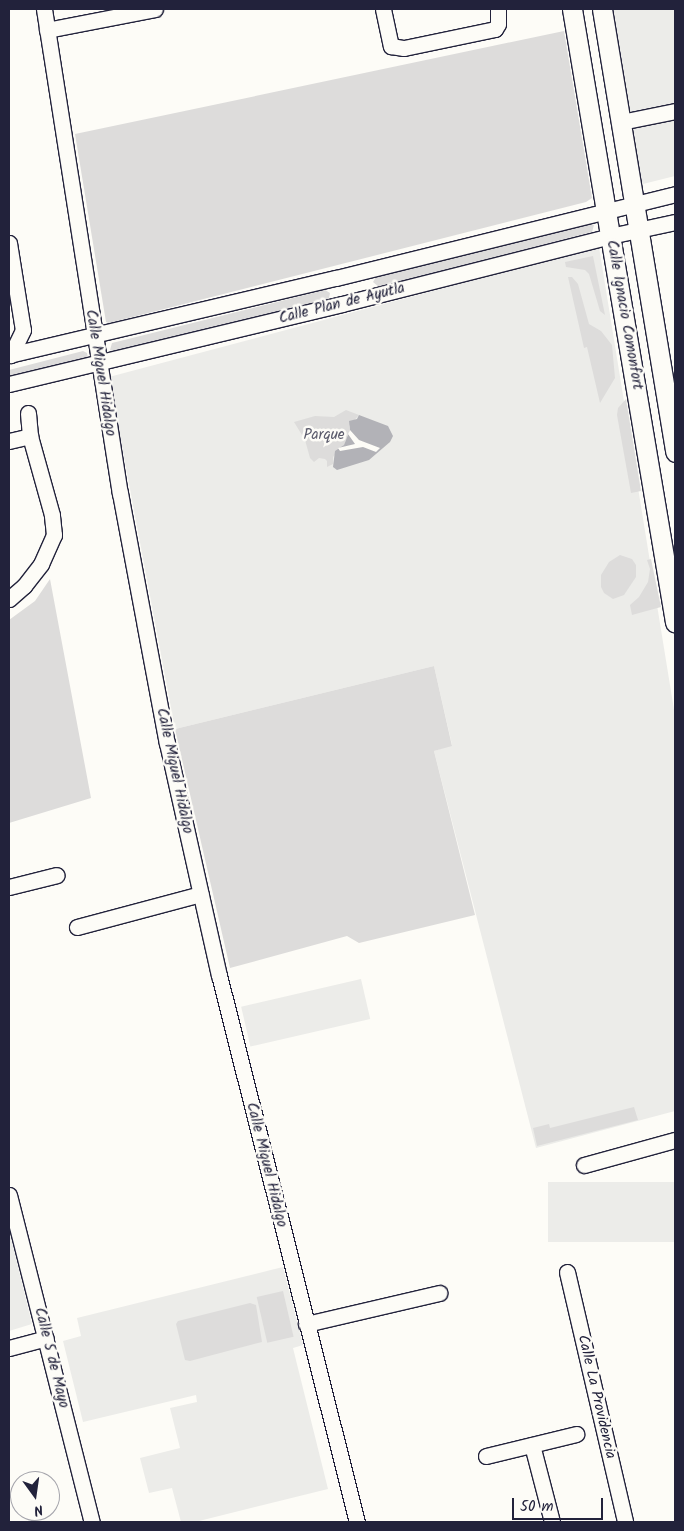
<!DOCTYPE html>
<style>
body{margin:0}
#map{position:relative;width:684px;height:1531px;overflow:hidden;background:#fdfcf7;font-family:Kalam,sans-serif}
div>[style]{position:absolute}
.built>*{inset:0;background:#ecece9;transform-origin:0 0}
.green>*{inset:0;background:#dddcdb;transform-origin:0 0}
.water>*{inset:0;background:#b2b2b7}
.pier>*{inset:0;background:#fdfcf7}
.roads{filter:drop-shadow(1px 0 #22223b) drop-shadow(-1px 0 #22223b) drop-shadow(0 1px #22223b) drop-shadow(0 -1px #22223b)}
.minor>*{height:15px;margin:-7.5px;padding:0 7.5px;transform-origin:7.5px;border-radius:7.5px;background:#fdfcf7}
.major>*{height:19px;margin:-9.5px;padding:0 9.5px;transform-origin:9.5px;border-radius:9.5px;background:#fdfcf7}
span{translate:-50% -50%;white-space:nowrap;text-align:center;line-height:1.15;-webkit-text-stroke:5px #fdfcf7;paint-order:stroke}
.street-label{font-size:15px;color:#22223b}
.park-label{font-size:15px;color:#5a5a6b}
.frame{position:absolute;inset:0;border:10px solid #22223b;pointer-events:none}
.north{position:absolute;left:10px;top:1471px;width:50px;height:50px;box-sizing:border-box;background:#fdfcf7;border:1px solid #a5a5ac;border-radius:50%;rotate:166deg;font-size:14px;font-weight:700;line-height:20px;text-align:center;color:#22223b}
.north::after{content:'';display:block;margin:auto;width:18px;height:22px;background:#22223b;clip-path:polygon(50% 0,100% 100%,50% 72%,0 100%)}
.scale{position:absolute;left:512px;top:1498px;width:91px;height:22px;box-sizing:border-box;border:2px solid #22223b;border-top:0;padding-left:6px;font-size:15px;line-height:18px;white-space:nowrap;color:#22223b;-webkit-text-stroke:4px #fdfcf7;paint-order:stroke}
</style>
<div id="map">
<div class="built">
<div style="clip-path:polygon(609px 9px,675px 9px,675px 176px,639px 185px)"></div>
<div style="clip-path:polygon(599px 247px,675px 716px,675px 1111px,536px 1148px,434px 751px,452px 745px,434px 666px,175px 729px,109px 377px)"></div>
<div style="left:361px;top:979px;width:41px;height:123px;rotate:77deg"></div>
<div style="left:675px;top:1182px;width:60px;height:127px;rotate:90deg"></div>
<div style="clip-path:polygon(9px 1230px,32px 1324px,9px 1331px)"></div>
<div style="clip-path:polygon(283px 1267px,303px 1345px,293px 1348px,328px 1489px,195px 1522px,181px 1522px,172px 1488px,149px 1493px,140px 1458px,180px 1448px,170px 1408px,197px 1402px,196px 1395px,83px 1422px,63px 1341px,81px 1336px,77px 1318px)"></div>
</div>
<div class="green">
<div style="clip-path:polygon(564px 31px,592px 198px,586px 202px,109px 323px,106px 322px,75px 134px)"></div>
<div style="clip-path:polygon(588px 223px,594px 225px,592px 232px,379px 287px,373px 282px,376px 277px)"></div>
<div style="clip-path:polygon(593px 256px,605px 315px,600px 311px,589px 274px,585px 270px,566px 267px,565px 262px)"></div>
<div style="clip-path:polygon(568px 277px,572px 277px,578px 284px,589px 324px,601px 331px,612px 345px,615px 378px,600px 403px,587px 347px,584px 348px)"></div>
<div style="clip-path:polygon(325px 290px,330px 293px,329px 298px,326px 300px,116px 353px,110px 350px,112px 343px)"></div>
<div style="clip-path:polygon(83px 351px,87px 353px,88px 358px,9px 380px,9px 370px)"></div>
<div style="clip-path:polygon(626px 399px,641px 491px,631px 493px,617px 415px,618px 408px)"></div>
<div style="clip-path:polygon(346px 410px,359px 415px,349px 426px,350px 430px,344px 445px,333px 457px,333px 464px,327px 467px,327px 461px,325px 459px,319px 458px,314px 462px,310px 458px,305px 440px,294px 422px,315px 416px,334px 417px)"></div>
<div style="clip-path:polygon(620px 555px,632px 559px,636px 565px,636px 577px,624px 595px,613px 599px,604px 593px,601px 587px,601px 575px,609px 562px)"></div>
<div style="clip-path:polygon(651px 559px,661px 607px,632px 615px,630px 605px,639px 597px,648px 582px,650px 569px,647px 560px)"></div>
<div style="clip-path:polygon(50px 579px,91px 798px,9px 823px,9px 620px,35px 601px)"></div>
<div style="clip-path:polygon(434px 666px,452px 746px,434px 751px,475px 915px,359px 943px,347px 936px,230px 968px,175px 729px)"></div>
<div style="clip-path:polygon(634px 1107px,638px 1120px,537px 1146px,533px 1128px,549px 1124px,550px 1128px)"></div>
<div style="left:283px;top:1291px;width:47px;height:27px;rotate:77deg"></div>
<div style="clip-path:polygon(250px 1303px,256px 1305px,262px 1342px,190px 1361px,185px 1360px,176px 1324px,178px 1321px)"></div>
</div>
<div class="water">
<div style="clip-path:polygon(359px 415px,388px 426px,393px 436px,390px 442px,369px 460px,337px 470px,333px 467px,335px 451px,344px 445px,350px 430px,349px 421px,357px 419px)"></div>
</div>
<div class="pier">
<div style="clip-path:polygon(350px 430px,359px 440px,380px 448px,376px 452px,363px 447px,340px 451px,338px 448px,355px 444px,348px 434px)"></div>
</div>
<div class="roads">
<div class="minor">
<div style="left:44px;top:9px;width:490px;rotate:81.1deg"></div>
<div style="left:120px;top:493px;width:254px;rotate:79.4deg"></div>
<div style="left:167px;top:743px;width:238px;rotate:77.4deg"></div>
<div style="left:219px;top:975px;width:564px;rotate:75.84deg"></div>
<div style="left:383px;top:9px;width:38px;rotate:78deg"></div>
<div style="left:391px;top:46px;width:13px;rotate:9deg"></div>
<div style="left:404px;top:48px;width:93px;rotate:-11.8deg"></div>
<div style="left:495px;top:29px;width:6px;rotate:-59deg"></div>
<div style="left:498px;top:24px;width:15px;rotate:-90deg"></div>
<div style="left:47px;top:30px;width:110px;rotate:-11deg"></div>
<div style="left:621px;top:122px;width:55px;rotate:-11.5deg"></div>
<div style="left:9px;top:243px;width:88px;rotate:80.9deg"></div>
<div style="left:23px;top:330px;width:28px;rotate:116deg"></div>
<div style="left:9px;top:355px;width:336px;rotate:-13.3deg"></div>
<div style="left:336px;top:278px;width:349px;rotate:-13.9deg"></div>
<div style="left:9px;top:384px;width:342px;rotate:-13.5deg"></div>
<div style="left:342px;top:304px;width:276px;rotate:-14.2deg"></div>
<div style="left:610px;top:236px;width:66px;rotate:-12.2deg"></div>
<div style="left:9px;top:441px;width:22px;rotate:-13deg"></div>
<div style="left:9px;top:599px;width:20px;rotate:-41deg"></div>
<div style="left:24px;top:586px;width:28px;rotate:-52deg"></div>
<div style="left:41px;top:564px;width:32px;rotate:-66deg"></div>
<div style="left:54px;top:535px;width:20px;rotate:-96deg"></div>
<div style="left:52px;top:515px;width:82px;rotate:-105.6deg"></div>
<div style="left:30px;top:436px;width:23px;rotate:-95deg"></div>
<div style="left:9px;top:887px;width:49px;rotate:-14deg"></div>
<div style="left:77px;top:927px;width:128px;rotate:-14.9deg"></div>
<div style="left:584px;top:1165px;width:94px;rotate:-15.4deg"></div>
<div style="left:9px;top:1195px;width:337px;rotate:75.8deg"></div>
<div style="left:567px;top:1272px;width:257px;rotate:76.9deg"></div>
<div style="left:306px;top:1324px;width:137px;rotate:-13.1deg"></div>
<div style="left:9px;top:1348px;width:38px;rotate:-15deg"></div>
<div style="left:532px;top:1445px;width:80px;rotate:75.4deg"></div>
<div style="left:486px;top:1456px;width:93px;rotate:-13.7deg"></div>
</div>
<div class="major">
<div style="left:572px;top:9px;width:622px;rotate:80.46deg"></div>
<div style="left:602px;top:9px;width:449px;rotate:80.6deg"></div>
</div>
</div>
<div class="street-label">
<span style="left:342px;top:304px;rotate:-14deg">Calle Plan de Ayutla</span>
<span style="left:624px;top:315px;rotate:80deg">Calle Ignacio Comonfort</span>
<span style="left:100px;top:373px;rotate:81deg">Calle Miguel Hidalgo</span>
<span style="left:174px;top:771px;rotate:78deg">Calle Miguel Hidalgo</span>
<span style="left:266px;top:1165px;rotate:76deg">Calle Miguel Hidalgo</span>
<span style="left:51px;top:1358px;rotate:76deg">Calle 5 de Mayo</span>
<span style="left:596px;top:1397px;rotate:77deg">Calle La Providencia</span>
</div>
<div class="park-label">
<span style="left:324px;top:436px">Parque</span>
</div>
<div class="frame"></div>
<div class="north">N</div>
<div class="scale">50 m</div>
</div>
